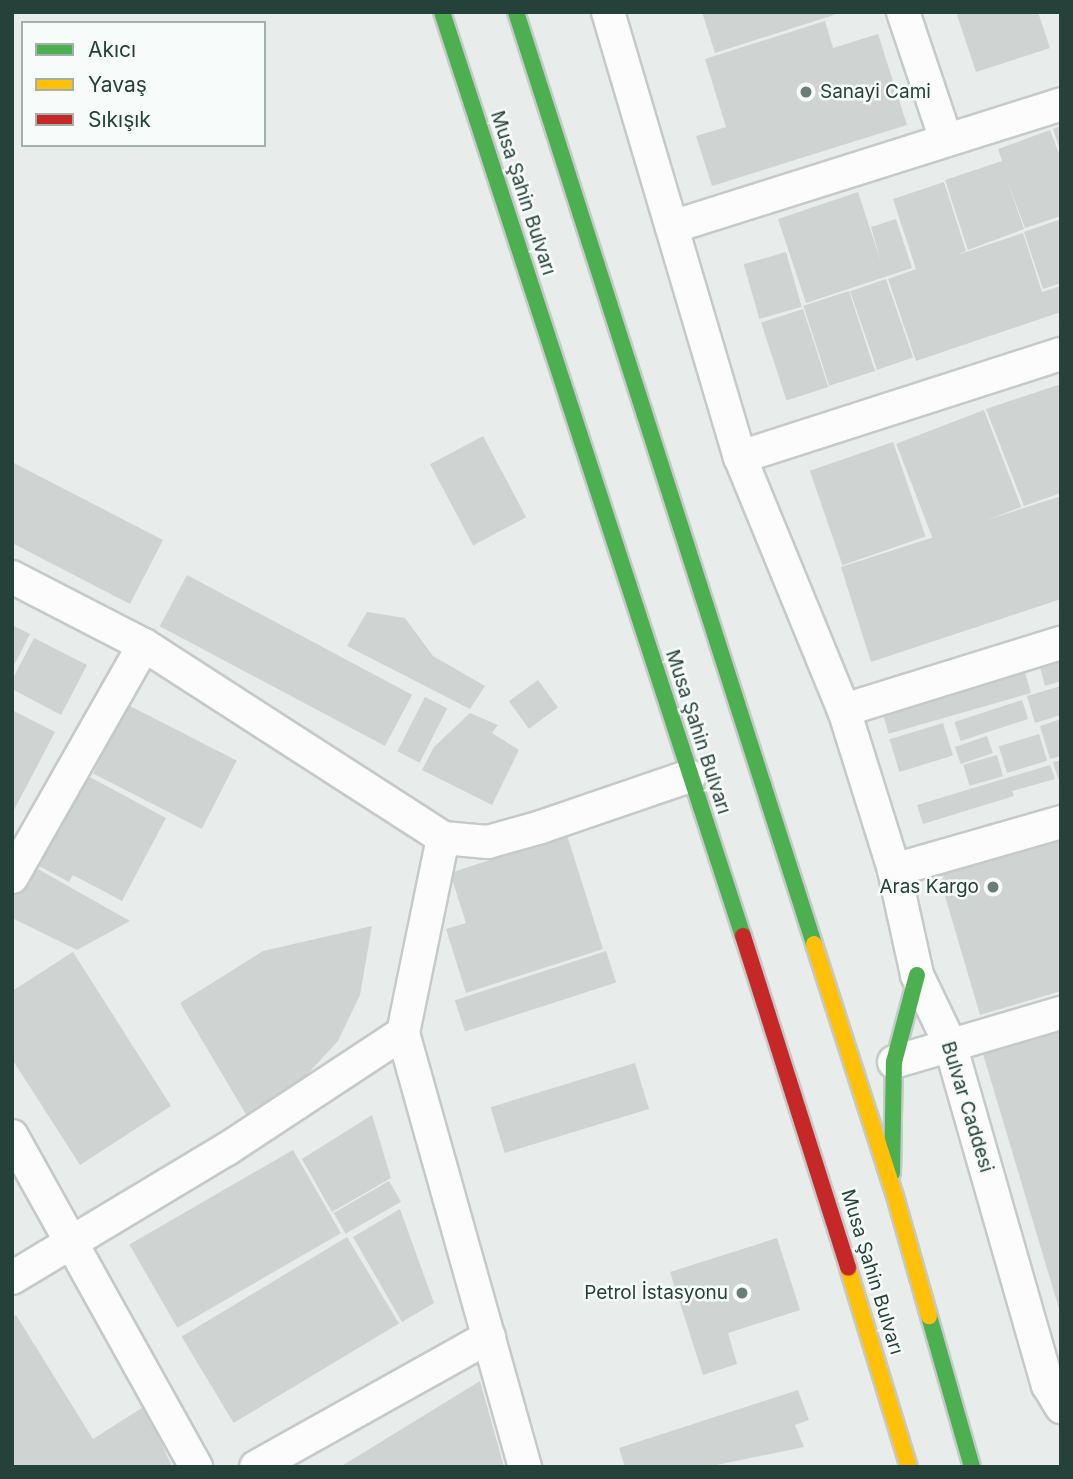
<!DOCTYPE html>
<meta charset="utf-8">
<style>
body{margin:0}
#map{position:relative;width:1073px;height:1479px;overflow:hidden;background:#e8edeb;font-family:Inter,sans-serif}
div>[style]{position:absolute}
.building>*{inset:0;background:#cfd4d2;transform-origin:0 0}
.roads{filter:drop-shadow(2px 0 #c5cac8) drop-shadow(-2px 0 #c5cac8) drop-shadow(0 2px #c5cac8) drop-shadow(0 -2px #c5cac8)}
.street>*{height:32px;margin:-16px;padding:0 16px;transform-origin:16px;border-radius:16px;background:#fcfcfc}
.fast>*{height:16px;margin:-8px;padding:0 8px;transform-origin:8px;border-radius:8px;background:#4caf50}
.slow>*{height:16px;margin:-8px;padding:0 8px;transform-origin:8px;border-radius:8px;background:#ffc107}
.jam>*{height:16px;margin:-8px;padding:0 8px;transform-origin:8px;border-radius:8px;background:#c62828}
.dots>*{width:19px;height:19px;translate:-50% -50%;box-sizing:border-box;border:4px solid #f7fbf9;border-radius:50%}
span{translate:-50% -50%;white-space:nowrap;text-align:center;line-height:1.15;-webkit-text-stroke:5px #f7fbf9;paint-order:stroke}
.poi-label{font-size:19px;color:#24423a}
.left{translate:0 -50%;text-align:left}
.right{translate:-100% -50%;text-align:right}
.street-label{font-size:19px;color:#24423a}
.frame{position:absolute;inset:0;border:14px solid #24423a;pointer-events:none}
.legend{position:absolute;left:21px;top:21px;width:245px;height:126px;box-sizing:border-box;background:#f7fbf9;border:2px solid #a3b1ad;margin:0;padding:9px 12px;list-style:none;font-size:21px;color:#24423a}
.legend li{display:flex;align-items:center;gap:14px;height:35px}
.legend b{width:35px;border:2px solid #a3b1ad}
</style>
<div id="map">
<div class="building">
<div style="clip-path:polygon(702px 12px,840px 12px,840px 13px,715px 53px)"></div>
<div style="clip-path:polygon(956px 12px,1038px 12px,1050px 48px,976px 72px)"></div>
<div style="clip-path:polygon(825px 21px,833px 48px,878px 34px,907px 125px,712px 186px,696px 136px,726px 127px,705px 59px)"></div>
<div style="clip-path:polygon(1061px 126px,1061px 150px,1060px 150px,1053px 129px)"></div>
<div style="clip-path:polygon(1050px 130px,1061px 159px,1061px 216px,1025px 228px,1007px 180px,1024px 229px,968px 250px,945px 180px,1002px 161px,998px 149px)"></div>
<div style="clip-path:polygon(944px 182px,966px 251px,957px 255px,1023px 233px,1042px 292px,1061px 286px,1061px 312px,916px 361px,888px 279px,916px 269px,893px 199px)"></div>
<div style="clip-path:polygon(858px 192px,881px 262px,871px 227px,896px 219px,912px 268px,806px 303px,778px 219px)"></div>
<div style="clip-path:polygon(1061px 219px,1061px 283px,1043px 289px,1024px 232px)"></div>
<div style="left:786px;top:252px;width:57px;height:44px;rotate:74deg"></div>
<div style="left:886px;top:279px;width:83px;height:38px;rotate:71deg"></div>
<div style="left:849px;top:291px;width:84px;height:48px;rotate:72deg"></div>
<div style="left:803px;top:309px;width:82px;height:44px;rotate:72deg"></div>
<div style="clip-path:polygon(1061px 384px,1061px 493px,1024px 506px,986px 409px)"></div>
<div style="left:984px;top:410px;width:104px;height:94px;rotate:69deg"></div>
<div style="left:483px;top:436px;width:92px;height:60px;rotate:62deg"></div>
<div style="left:893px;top:442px;width:100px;height:88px;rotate:71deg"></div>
<div style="clip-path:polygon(12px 462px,163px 540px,130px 604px,12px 543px)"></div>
<div style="clip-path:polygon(1061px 496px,1061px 599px,871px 662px,841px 567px)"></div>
<div style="left:187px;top:575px;width:255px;height:58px;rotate:28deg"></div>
<div style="clip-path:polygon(367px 612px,405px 618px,433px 656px,485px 686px,470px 709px,347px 646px)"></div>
<div style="clip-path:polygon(12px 625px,30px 634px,12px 669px)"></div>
<div style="clip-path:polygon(34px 638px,87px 665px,61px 715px,12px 689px,12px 680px)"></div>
<div style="clip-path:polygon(1061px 660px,1061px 681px,1045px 686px,1040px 667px)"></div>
<div style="left:1024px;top:669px;width:25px;height:148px;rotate:74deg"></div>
<div style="left:538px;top:680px;width:34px;height:36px;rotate:54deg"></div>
<div style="clip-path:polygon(1061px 686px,1061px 715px,1035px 723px,1027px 696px)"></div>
<div style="left:425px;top:697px;width:25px;height:61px;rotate:27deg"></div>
<div style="left:1022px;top:700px;width:20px;height:71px;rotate:72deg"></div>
<div style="left:128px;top:705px;width:122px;height:77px;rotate:27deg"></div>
<div style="clip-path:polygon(12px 710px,55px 732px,14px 810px,12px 809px)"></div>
<div style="clip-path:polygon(470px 713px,498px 725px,492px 733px,519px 750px,492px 805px,422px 770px,434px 747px)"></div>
<div style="clip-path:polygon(1061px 719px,1061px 756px,1050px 759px,1040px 726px)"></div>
<div style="left:943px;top:723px;width:34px;height:56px;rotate:73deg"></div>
<div style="left:1039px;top:734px;width:28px;height:42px;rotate:73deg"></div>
<div style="left:987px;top:736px;width:18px;height:34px;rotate:71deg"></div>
<div style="left:997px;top:755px;width:22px;height:35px;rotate:74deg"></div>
<div style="clip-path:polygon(1061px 760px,1061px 778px,1058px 779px,1053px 762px)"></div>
<div style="clip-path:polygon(1050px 765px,1055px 779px,1012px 791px,1014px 796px,923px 824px,917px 805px)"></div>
<div style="clip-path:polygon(88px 776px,166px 818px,122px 901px,73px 875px,69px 882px,39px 866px)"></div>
<div style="clip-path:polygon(1061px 833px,1061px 991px,980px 1015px,937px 869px)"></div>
<div style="clip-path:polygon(567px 835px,603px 949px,466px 993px,446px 929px,466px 923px,450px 873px)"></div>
<div style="clip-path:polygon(29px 864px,130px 921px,77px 950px,12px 918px,12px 898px)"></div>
<div style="clip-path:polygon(372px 926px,360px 995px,338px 1041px,301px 1081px,247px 1116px,180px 1003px,263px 951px)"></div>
<div style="left:606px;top:951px;width:33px;height:159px;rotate:72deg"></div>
<div style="clip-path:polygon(73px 952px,171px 1106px,80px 1165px,12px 1059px,12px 991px)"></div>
<div style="clip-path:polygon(1061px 1030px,1061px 1312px,1060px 1312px,983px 1054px)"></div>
<div style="left:635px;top:1063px;width:48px;height:151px;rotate:73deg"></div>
<div style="clip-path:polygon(372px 1115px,391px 1178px,332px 1212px,302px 1159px)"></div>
<div style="left:293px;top:1150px;width:96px;height:189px;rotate:60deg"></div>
<div style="left:389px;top:1181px;width:24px;height:64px;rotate:60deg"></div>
<div style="clip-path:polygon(400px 1209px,434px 1303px,402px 1322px,353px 1237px)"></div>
<div style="left:347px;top:1237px;width:101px;height:193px;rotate:59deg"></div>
<div style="clip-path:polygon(777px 1238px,800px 1310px,728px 1333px,737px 1364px,703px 1375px,670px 1272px)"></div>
<div style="clip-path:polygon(16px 1315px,93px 1439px,145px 1406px,172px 1467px,12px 1467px,12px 1317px)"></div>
<div style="clip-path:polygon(480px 1381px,504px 1467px,340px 1467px)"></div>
<div style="clip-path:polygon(798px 1390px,809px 1420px,795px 1425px,804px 1447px,707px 1467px,625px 1467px,619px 1448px)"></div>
</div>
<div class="roads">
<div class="street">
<div style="left:608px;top:12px;width:464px;rotate:73.5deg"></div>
<div style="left:740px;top:457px;width:274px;rotate:67.7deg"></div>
<div style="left:844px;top:710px;width:168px;rotate:72.6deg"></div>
<div style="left:894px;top:870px;width:107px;rotate:77.6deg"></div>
<div style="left:917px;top:975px;width:76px;rotate:64.4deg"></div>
<div style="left:950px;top:1044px;width:355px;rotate:74deg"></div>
<div style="left:1048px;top:1385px;width:26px;rotate:59deg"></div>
<div style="left:903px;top:12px;width:135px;rotate:71.4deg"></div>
<div style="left:672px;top:227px;width:408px;rotate:-17.5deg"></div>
<div style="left:740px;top:457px;width:337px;rotate:-17.8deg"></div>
<div style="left:12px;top:577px;width:148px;rotate:27.3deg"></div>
<div style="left:144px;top:645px;width:356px;rotate:32.8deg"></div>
<div style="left:443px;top:838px;width:45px;rotate:5.1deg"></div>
<div style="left:488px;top:842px;width:55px;rotate:-15.8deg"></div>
<div style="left:541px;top:827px;width:157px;rotate:-18.9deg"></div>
<div style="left:844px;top:710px;width:227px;rotate:-17.2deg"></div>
<div style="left:443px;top:838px;width:199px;rotate:101.6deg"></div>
<div style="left:403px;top:1033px;width:451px;rotate:74.3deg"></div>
<div style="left:894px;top:870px;width:174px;rotate:-16deg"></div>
<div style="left:12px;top:877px;width:267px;rotate:-60.4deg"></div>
<div style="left:894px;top:1062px;width:174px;rotate:-16.4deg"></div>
<div style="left:12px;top:1136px;width:379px;rotate:60.9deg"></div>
<div style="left:12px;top:1278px;width:251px;rotate:-31deg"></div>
<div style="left:227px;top:1149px;width:211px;rotate:-33.4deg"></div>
<div style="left:256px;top:1467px;width:267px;rotate:-29.2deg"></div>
</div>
<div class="fast">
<div style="left:442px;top:12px;width:972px;rotate:71.96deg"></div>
<div style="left:516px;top:12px;width:978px;rotate:72.27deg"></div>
<div style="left:892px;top:1173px;width:111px;rotate:-89deg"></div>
<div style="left:894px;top:1062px;width:90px;rotate:-75.2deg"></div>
<div style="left:929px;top:1316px;width:157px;rotate:74.1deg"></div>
</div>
<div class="slow">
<div style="left:814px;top:944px;width:265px;rotate:72.2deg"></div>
<div style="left:895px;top:1196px;width:125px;rotate:74.2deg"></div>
<div style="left:848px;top:1268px;width:208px;rotate:73deg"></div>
</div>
<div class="jam">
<div style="left:743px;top:936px;width:348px;rotate:72.4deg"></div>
</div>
</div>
<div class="dots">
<div style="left:806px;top:92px;background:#697e78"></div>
<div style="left:993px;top:887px;background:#697e78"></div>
<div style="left:742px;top:1293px;background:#697e78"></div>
</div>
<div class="poi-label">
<span class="left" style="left:820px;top:92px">Sanayi Cami</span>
<span class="right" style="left:979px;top:887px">Aras Kargo</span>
<span class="right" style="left:728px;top:1293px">Petrol İstasyonu</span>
</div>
<div class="street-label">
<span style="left:523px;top:193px;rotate:72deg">Musa Şahin Bulvarı</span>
<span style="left:698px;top:732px;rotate:72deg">Musa Şahin Bulvarı</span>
<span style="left:967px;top:1107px;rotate:73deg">Bulvar Caddesi</span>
<span style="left:872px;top:1272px;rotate:73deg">Musa Şahin Bulvarı</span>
</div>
<div class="frame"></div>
<ul class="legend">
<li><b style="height:9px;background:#4caf50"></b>Akıcı</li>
<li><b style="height:9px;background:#ffc107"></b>Yavaş</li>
<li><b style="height:9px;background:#c62828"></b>Sıkışık</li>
</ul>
</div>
